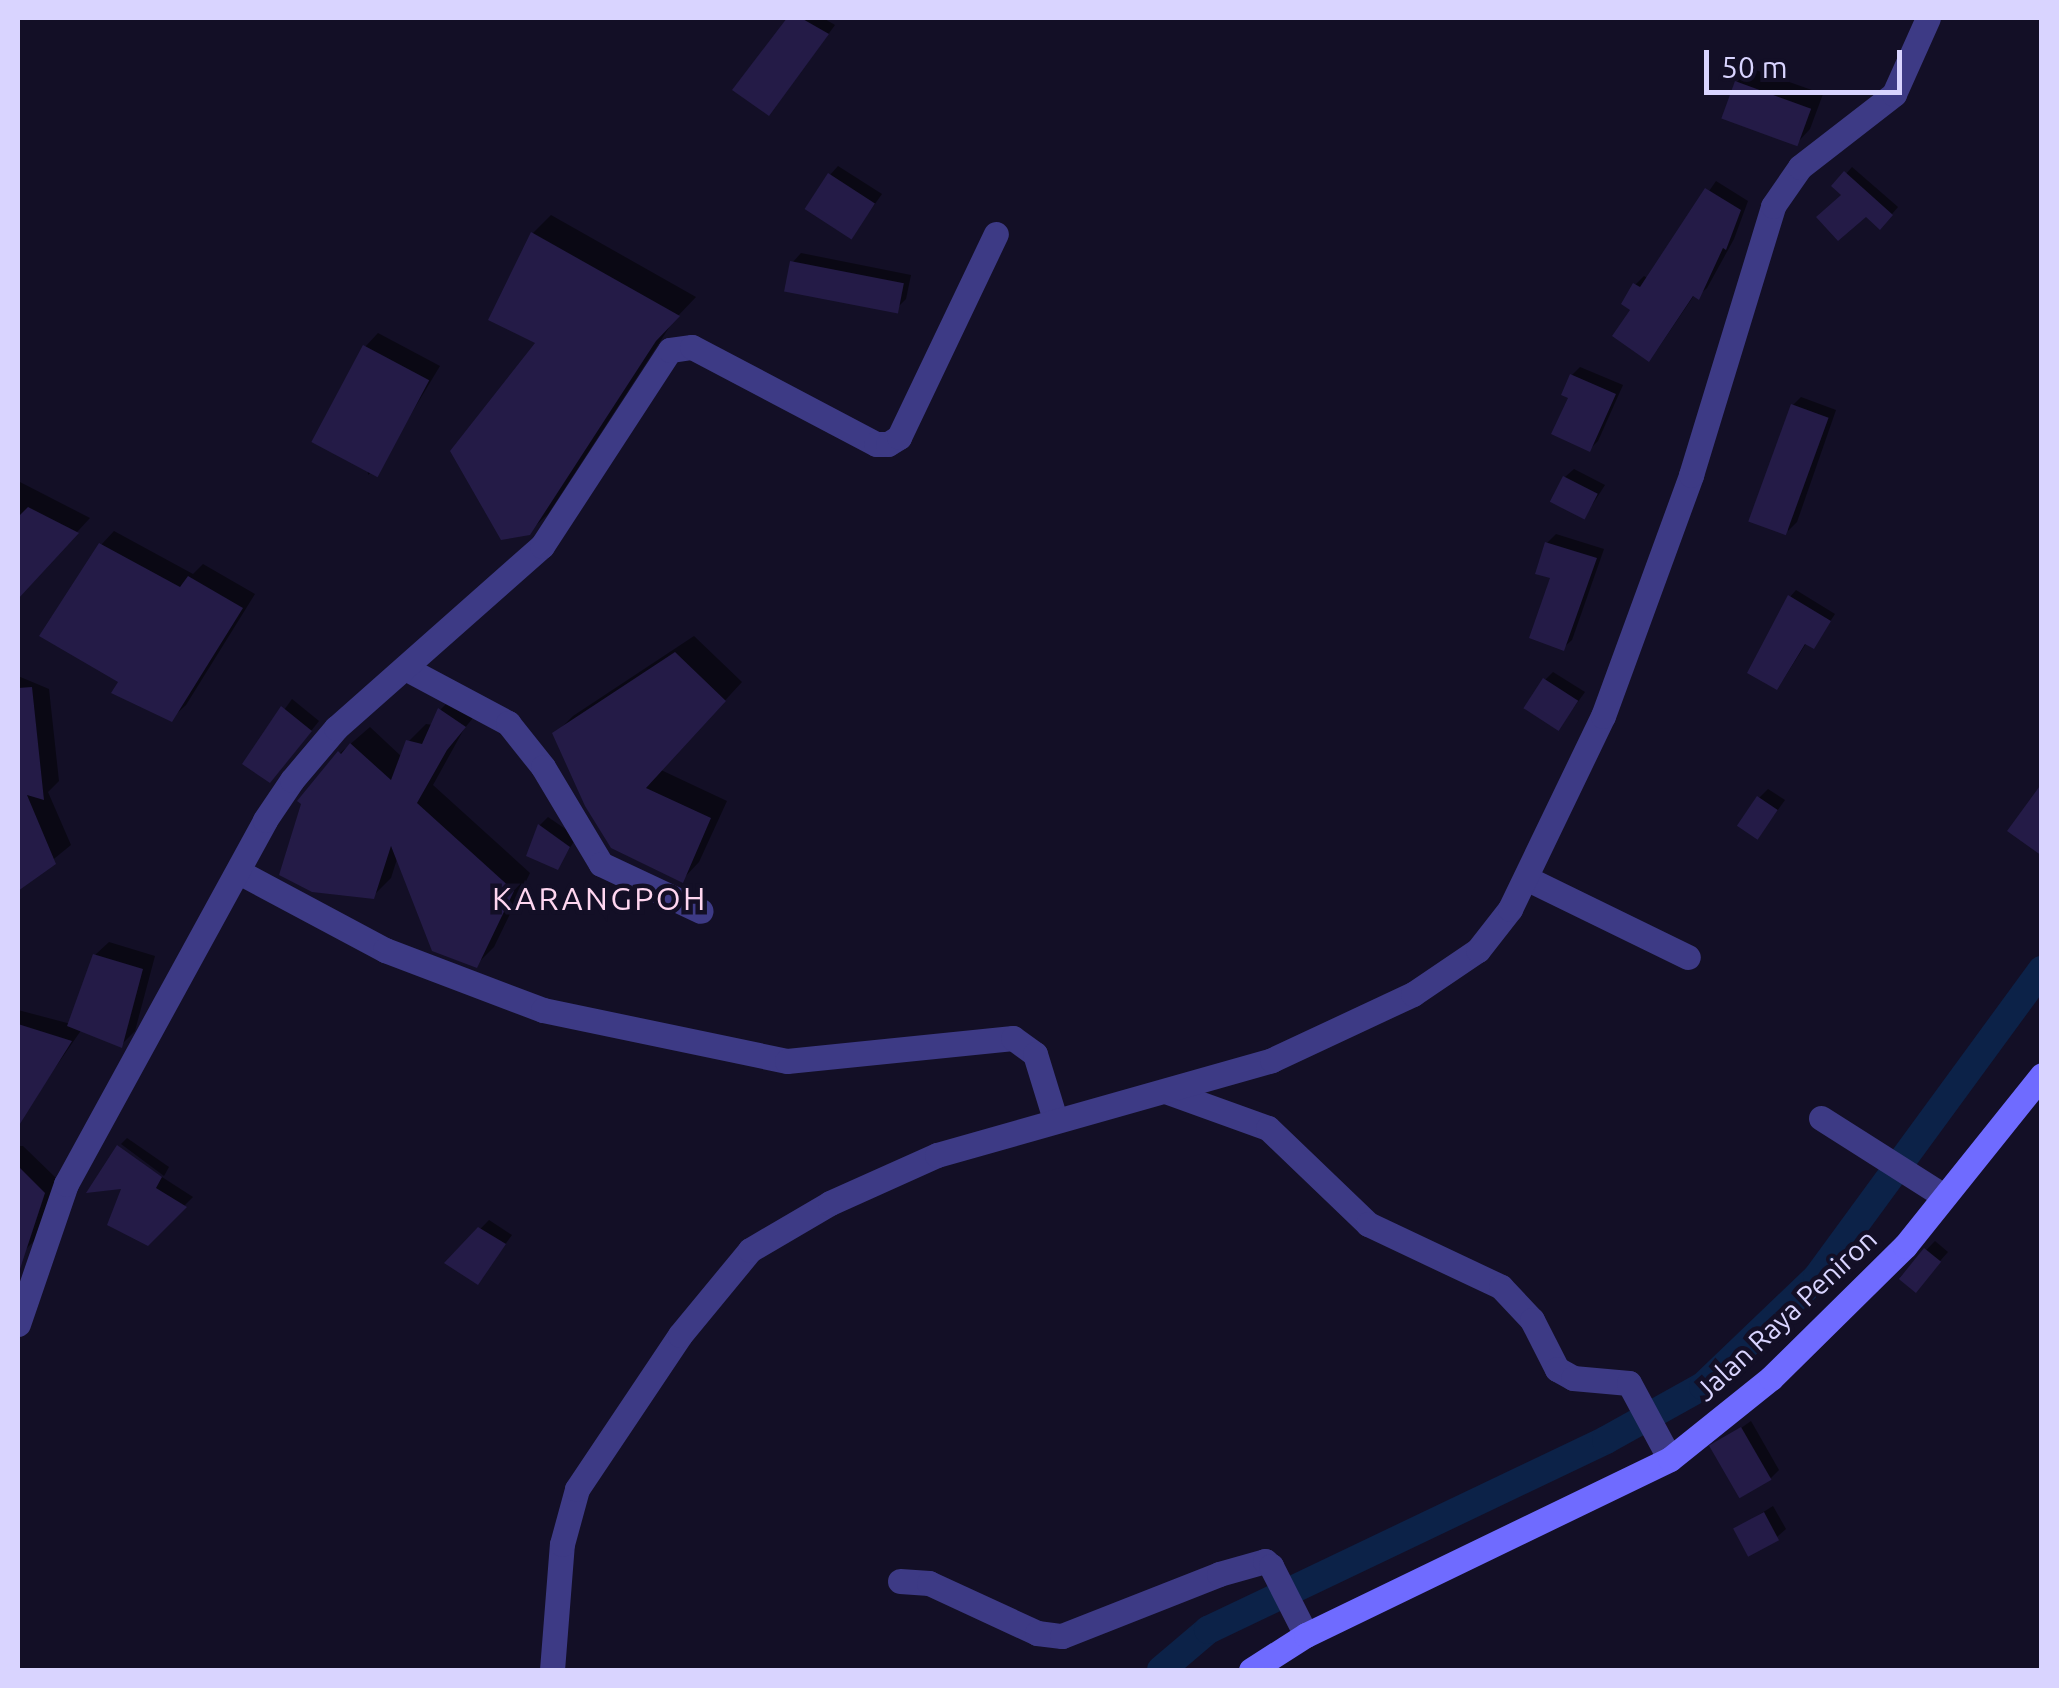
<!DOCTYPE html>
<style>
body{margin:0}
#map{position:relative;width:2059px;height:1688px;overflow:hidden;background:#130f26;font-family:Ubuntu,sans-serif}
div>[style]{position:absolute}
.shadow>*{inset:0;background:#0007;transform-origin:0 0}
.canal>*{height:28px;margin:-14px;padding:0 14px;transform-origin:14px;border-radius:14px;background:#0c2248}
.building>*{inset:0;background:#241b47;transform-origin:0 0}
.minor>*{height:25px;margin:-12.5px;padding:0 12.5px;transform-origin:12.5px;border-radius:12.5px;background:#3d3a85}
.secondary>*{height:25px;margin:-12.5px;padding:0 12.5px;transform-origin:12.5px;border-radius:12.5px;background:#6f6bff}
span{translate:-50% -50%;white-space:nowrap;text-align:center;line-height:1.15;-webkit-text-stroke:9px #130f26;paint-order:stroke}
.street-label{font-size:28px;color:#d9d4ff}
.quarter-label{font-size:32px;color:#ffd6f0;letter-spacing:2.5px}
.frame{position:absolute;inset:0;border:20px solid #d9d4ff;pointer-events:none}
.scale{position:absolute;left:1704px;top:50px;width:198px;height:45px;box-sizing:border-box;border:5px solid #d9d4ff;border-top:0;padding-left:12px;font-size:30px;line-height:35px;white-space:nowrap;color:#d9d4ff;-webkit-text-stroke:8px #130f26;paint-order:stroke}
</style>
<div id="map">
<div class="shadow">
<div style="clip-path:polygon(790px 18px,823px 18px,835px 25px,777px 104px,735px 89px)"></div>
<div style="clip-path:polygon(1750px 68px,1823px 94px,1810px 129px,1797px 143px,1737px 82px)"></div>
<div style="clip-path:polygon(838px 166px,882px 194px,852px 236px,830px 175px)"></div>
<div style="left:1852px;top:167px;width:61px;height:25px;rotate:41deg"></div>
<div style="clip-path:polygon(1716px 181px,1748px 201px,1734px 239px,1707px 288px,1698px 296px,1695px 294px,1657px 350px,1633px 309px,1635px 285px,1644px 276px,1649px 279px)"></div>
<div style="clip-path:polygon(551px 215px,696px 297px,674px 320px,548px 514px,528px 533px,539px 342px,533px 233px)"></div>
<div style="clip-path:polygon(801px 253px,911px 275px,906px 299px,897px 308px,793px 262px)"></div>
<div style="clip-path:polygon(378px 333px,440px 366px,382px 462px,368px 475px,365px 347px)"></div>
<div style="clip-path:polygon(1580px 367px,1623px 385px,1598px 441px,1590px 449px,1571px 397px,1572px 375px)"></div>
<div style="clip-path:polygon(1801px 397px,1836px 410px,1797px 522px,1788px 531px,1793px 405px)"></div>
<div style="clip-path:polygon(1574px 469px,1605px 485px,1585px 516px,1565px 477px)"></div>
<div style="clip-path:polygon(18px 481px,90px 518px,18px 596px)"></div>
<div style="clip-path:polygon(114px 531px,193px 574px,203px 564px,255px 594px,186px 705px,172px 718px,122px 681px,101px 545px)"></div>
<div style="clip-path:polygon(1556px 534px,1604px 549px,1572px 640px,1563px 648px,1547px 543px)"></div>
<div style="clip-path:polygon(1796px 590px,1835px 614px,1814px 646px,1807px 642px,1783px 680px,1790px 597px)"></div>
<div style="clip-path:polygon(694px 636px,742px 682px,661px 770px,727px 801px,699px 862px,682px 880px,555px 734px,573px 716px)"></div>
<div style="clip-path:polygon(1553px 672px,1585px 692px,1559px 728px,1545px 680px)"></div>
<div style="clip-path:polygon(18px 676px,49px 689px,59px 781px,48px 792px,71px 845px,18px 888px)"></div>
<div style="clip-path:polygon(458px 692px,481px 708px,464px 729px,433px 785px,530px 873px,494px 947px,476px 965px,398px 856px,391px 878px,373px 896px,340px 753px,370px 727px,402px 757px,409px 741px,426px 724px,433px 725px,441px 709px)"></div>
<div style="clip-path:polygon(292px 699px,319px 721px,279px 771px,246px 763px)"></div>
<div style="clip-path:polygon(1768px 789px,1785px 800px,1759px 836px,1759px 798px)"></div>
<div style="clip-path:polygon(548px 817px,577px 837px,557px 867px,529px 855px,540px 825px)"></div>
<div style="clip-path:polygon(109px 942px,155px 956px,135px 1031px,121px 1045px,82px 1029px,19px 1120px,18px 1010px,71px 1024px,95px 955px)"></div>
<div style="clip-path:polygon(127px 1138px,169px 1167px,164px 1176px,121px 1144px)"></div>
<div style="clip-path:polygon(18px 1146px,23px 1146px,57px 1179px,38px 1237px,24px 1251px,18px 1250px)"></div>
<div style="clip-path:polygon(117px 1148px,193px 1197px,147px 1243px,125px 1186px)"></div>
<div style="clip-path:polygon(489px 1220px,512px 1235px,478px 1282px,448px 1262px)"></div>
<div style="clip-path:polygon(1935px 1241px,1948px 1252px,1922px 1281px,1900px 1277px)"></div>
<div style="clip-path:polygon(1751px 1421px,1779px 1470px,1771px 1478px,1713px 1448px)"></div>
<div style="clip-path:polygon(1773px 1506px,1786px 1529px,1777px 1537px,1736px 1529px)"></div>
</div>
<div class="canal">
<div style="left:1161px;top:1670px;width:62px;rotate:-40.4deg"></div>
<div style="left:1208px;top:1630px;width:441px;rotate:-25.5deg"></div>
<div style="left:1606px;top:1440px;width:111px;rotate:-29.1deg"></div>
<div style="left:1703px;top:1386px;width:158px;rotate:-43.7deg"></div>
<div style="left:1817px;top:1277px;width:381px;rotate:-53.8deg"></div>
</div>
<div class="building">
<div style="clip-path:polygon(787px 18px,801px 18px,829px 34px,769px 116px,732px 90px)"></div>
<div style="left:1735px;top:81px;width:81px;height:40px;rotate:20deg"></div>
<div style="clip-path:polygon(1844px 171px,1893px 215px,1880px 230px,1866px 217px,1838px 241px,1816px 217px,1841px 195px,1831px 186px)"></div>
<div style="left:828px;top:173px;width:56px;height:43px;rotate:33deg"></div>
<div style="clip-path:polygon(1705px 188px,1741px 210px,1726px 250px,1723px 248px,1699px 300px,1693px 296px,1649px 362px,1612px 336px,1630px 310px,1621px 304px,1633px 283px,1640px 287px)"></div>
<div style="clip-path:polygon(531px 232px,680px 316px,656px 341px,530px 535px,501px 540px,450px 451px,535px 343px,488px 320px)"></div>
<div style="left:790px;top:261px;width:116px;height:31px;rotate:11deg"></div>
<div style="left:363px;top:345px;width:75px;height:110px;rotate:28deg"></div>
<div style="clip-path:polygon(1570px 374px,1616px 394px,1590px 452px,1551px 434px,1568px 398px,1561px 395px)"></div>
<div style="left:1791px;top:404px;width:40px;height:125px;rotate:20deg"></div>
<div style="left:1563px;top:476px;width:39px;height:29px;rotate:27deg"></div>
<div style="clip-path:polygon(28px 507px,79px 533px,18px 599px,18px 517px)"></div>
<div style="clip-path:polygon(1545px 542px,1597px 558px,1564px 651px,1529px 638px,1550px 578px,1535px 574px)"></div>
<div style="clip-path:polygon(99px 543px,180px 587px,188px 576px,243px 608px,172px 722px,111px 693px,118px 682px,39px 636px)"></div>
<div style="clip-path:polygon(1788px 595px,1831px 621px,1814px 649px,1805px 644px,1777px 690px,1747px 673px)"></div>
<div style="clip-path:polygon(675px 652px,726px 701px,646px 788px,711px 818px,683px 883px,611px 848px,585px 806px,552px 733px)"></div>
<div style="left:1543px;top:678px;width:42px;height:36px;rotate:33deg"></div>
<div style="clip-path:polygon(32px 687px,44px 800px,27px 795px,56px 864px,18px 891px,18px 688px)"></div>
<div style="clip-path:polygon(281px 706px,312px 731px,270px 783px,242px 764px)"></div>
<div style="clip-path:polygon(438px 708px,466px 727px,447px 750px,417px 803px,514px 891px,477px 968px,432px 951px,391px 846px,374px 899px,312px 892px,279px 875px,301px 804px,297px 801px,338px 751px,341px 754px,350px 743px,391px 780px,406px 740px,422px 744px)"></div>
<div style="clip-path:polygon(2042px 783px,2042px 856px,2007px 831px)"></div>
<div style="left:1757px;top:796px;width:25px;height:36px;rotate:34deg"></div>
<div style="clip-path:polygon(538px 824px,570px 847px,558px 870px,526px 856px)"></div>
<div style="clip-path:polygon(93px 954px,143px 969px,122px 1048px,67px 1026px)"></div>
<div style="clip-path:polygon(18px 1024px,72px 1041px,18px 1127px)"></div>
<div style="clip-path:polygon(117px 1145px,162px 1177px,156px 1188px,187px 1207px,148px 1246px,107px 1225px,121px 1189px,86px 1193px)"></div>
<div style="clip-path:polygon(18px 1166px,45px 1193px,18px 1275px)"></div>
<div style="clip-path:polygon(478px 1227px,506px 1244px,478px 1285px,444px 1263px)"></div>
<div style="left:1924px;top:1248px;width:22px;height:40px;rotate:39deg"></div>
<div style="left:1741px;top:1427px;width:61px;height:37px;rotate:60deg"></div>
<div style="left:1764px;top:1512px;width:32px;height:35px;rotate:62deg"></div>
</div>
<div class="minor">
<div style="left:407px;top:669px;width:115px;rotate:28.1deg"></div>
<div style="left:508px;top:723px;width:56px;rotate:51.5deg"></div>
<div style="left:543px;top:767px;width:113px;rotate:59.1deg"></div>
<div style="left:601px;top:864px;width:110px;rotate:25.2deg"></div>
<div style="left:239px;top:872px;width:166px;rotate:28.1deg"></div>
<div style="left:385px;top:950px;width:169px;rotate:20.8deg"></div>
<div style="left:543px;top:1010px;width:249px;rotate:11.8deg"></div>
<div style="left:787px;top:1061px;width:227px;rotate:-5.8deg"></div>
<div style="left:1013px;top:1038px;width:27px;rotate:36deg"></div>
<div style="left:1035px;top:1054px;width:68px;rotate:72.9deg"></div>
<div style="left:1526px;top:878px;width:180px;rotate:26deg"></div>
<div style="left:1168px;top:1092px;width:106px;rotate:19.8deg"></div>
<div style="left:1268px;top:1128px;width:139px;rotate:43.8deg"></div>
<div style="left:1368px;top:1224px;width:147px;rotate:25.3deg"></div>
<div style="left:1501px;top:1287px;width:45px;rotate:46.8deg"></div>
<div style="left:1532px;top:1320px;width:55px;rotate:63deg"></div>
<div style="left:1557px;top:1369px;width:18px;rotate:29deg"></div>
<div style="left:1573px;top:1378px;width:56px;rotate:5.1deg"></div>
<div style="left:1629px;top:1383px;width:86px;rotate:61.7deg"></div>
<div style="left:1821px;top:1118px;width:146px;rotate:32.4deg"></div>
<div style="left:18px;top:1324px;width:148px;rotate:-71.1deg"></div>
<div style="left:66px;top:1184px;width:415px;rotate:-61.3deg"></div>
<div style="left:265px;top:820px;width:48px;rotate:-56deg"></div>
<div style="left:292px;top:780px;width:68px;rotate:-49.8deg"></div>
<div style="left:336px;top:728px;width:275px;rotate:-41.5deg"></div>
<div style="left:542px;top:546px;width:234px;rotate:-56.9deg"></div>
<div style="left:670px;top:350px;width:22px;rotate:-8deg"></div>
<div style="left:692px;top:347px;width:208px;rotate:27.8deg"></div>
<div style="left:876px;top:444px;width:12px"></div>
<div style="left:888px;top:444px;width:13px;rotate:-32deg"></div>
<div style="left:899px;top:437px;width:225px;rotate:-64.5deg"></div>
<div style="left:900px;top:1581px;width:29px;rotate:4deg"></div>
<div style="left:929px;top:1583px;width:119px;rotate:24.8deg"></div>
<div style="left:1037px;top:1633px;width:25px;rotate:7deg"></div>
<div style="left:1062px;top:1636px;width:169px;rotate:-21.5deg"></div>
<div style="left:1219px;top:1574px;width:48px;rotate:-15.8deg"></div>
<div style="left:1265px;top:1561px;width:8px;rotate:40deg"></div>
<div style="left:1271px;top:1566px;width:77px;rotate:63.1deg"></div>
<div style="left:552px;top:1670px;width:126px;rotate:-85.5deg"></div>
<div style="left:562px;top:1544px;width:57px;rotate:-74.7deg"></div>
<div style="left:577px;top:1489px;width:185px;rotate:-56.2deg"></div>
<div style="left:680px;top:1335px;width:110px;rotate:-50.5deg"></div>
<div style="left:750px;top:1250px;width:93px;rotate:-30.4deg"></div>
<div style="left:830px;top:1203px;width:117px;rotate:-24.2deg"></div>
<div style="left:937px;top:1155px;width:348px;rotate:-15.8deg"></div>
<div style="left:1272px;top:1060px;width:156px;rotate:-25.1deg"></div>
<div style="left:1413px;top:994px;width:78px;rotate:-34.1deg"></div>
<div style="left:1478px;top:950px;width:52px;rotate:-52deg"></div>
<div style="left:1510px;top:909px;width:214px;rotate:-64.3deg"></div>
<div style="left:1603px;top:716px;width:257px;rotate:-69.9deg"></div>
<div style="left:1691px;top:475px;width:281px;rotate:-73deg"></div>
<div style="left:1773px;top:206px;width:47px;rotate:-55.3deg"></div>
<div style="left:1800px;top:167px;width:119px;rotate:-37.8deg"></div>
<div style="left:1894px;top:94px;width:83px;rotate:-65.9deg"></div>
</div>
<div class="secondary">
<div style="left:1251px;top:1670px;width:65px;rotate:-32.5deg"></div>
<div style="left:1306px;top:1635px;width:404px;rotate:-25.8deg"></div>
<div style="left:1670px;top:1459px;width:129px;rotate:-38.7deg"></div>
<div style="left:1771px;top:1378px;width:188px;rotate:-44.6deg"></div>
<div style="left:1905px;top:1246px;width:219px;rotate:-51.3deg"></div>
</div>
<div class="street-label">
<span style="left:1786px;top:1315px;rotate:-43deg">Jalan Raya Peniron</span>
</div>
<div class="quarter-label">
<span style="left:600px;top:898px">KARANGPOH</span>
</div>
<div class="frame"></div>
<div class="scale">50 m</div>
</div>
